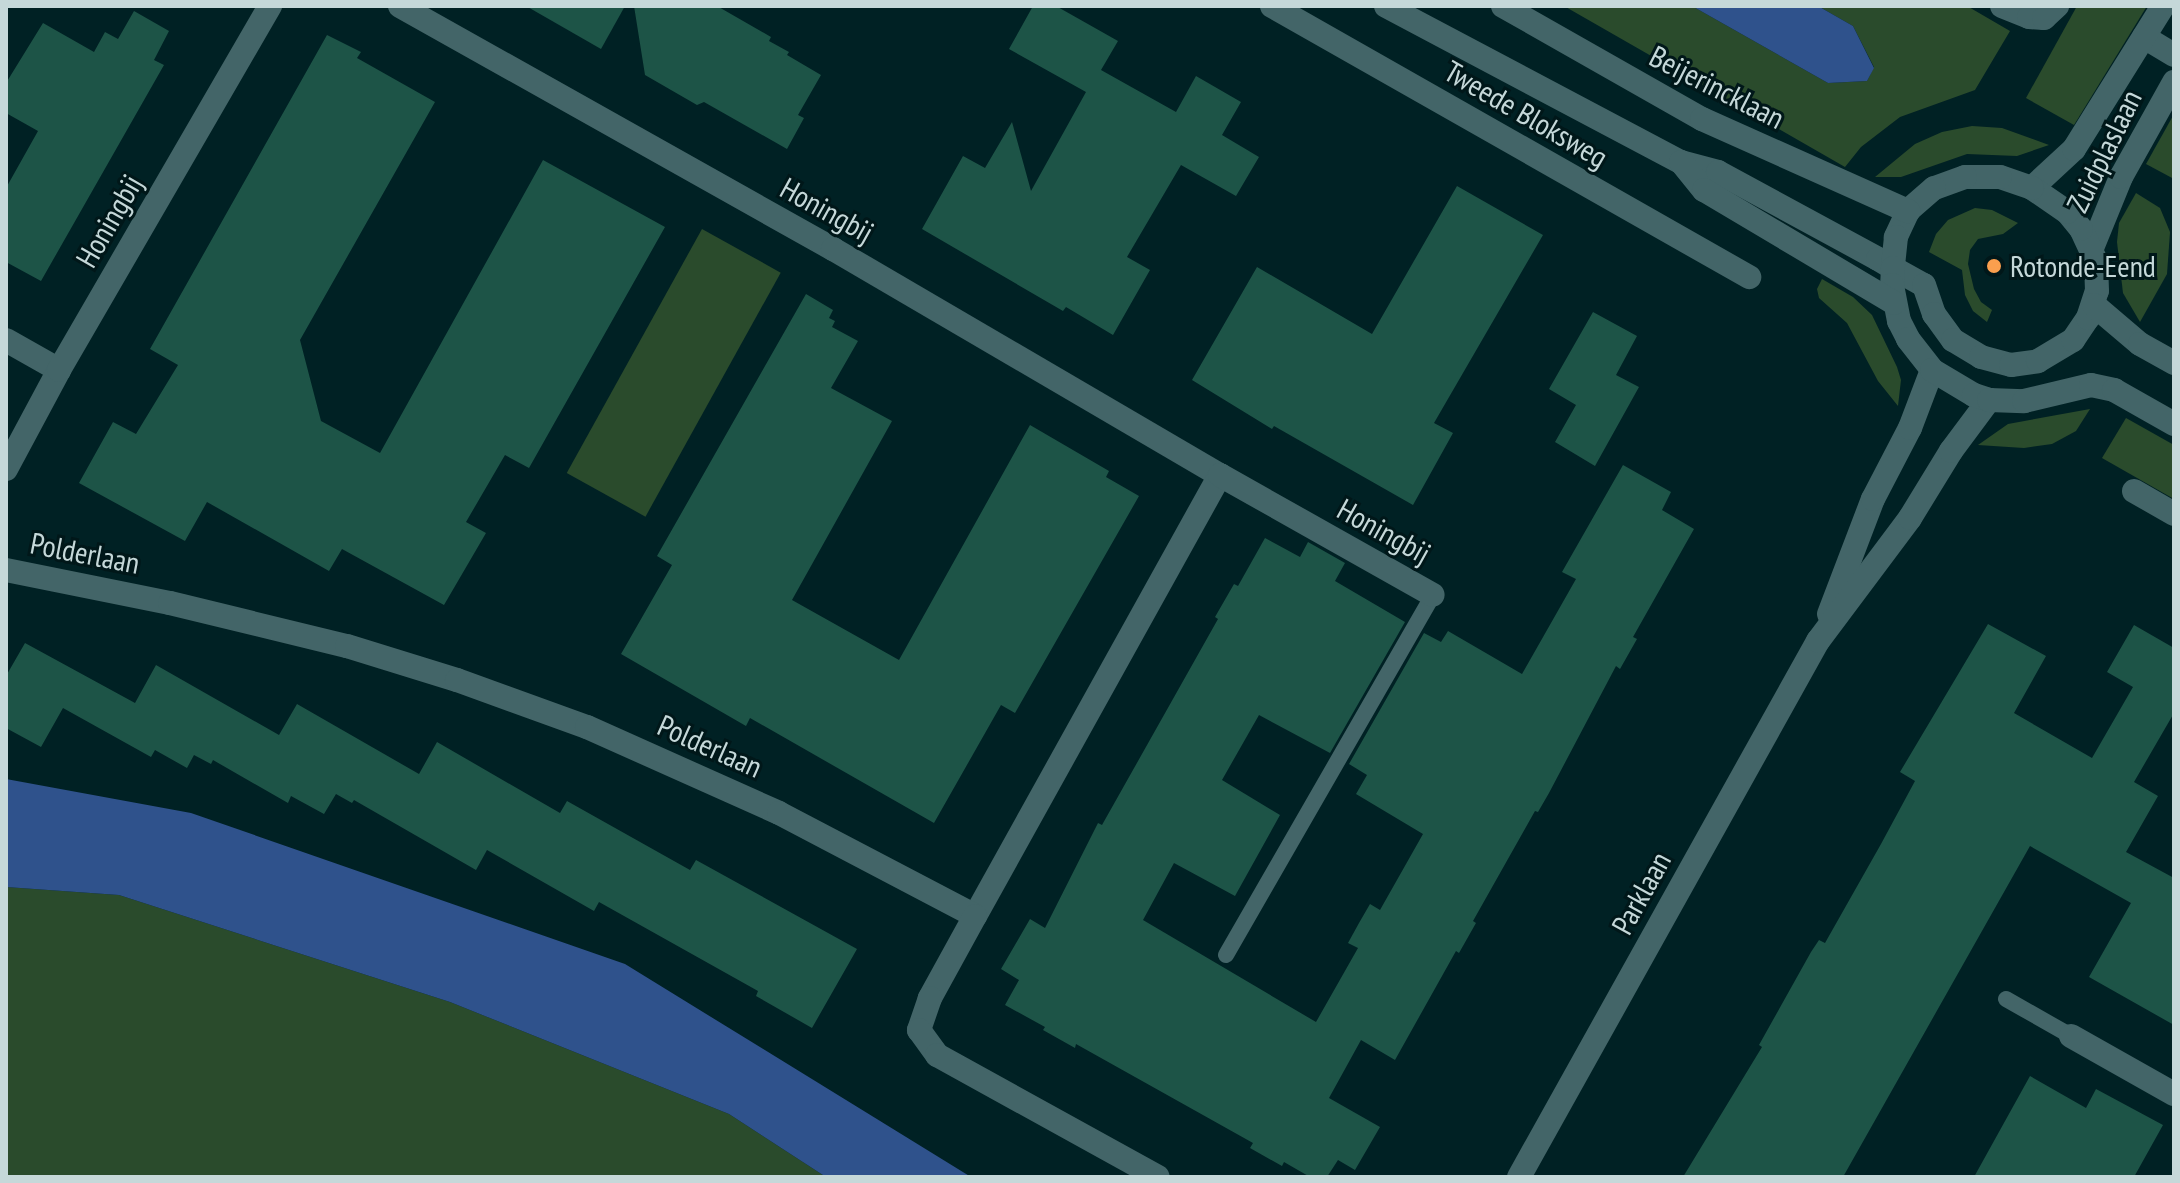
<!DOCTYPE html>
<style>
body{margin:0}
#map{position:relative;width:2180px;height:1183px;overflow:hidden;background:#002124;font-family:"PT Sans Narrow",sans-serif}
div>[style]{position:absolute}
.green>*{inset:0;background:#2a4b2c;transform-origin:0 0}
.water>*{inset:0;background:#2f528c}
.building>*{inset:0;background:#1d5447}
.service>*{height:16px;margin:-8px;padding:0 8px;transform-origin:8px;border-radius:8px;background:#436568}
.minor>*{height:24px;margin:-12px;padding:0 12px;transform-origin:12px;border-radius:12px;background:#436568}
.tertiary>*{height:24px;margin:-12px;padding:0 12px;transform-origin:12px;border-radius:12px;background:#436568}
.secondary>*{height:24px;margin:-12px;padding:0 12px;transform-origin:12px;border-radius:12px;background:#436568}
.dots>*{width:22px;height:22px;translate:-50% -50%;box-sizing:border-box;border:4px solid #001719;border-radius:50%}
span{translate:-50% -50%;white-space:nowrap;text-align:center;line-height:1.15;-webkit-text-stroke:6px #001719;paint-order:stroke}
.street-label{font-size:30px;color:#c5d8d9}
.poi-label{font-size:30px;color:#c5d8d9}
.left{translate:0 -50%;text-align:left}
.frame{position:absolute;inset:0;border:8px solid #c5d8d9;pointer-events:none}
</style>
<div id="map">
<div class="green">
<div style="clip-path:polygon(1564px 6px,1692px 6px,1828px 83px,1867px 81px,1874px 67px,1853px 26px,1818px 6px,1967px 6px,2010px 31px,1975px 90px,1900px 117px,1861px 147px,1845px 167px)"></div>
<div style="clip-path:polygon(2077px 6px,2147px 6px,2074px 125px,2026px 98px)"></div>
<div style="clip-path:polygon(2174px 114px,2174px 179px,2146px 164px)"></div>
<div style="clip-path:polygon(1972px 126px,2002px 128px,2049px 145px,2017px 156px,1967px 154px,1901px 177px,1875px 177px,1915px 144px,1942px 132px)"></div>
<div style="clip-path:polygon(2136px 193px,2160px 208px,2170px 232px,2167px 274px,2140px 322px,2123px 293px,2117px 242px,2119px 223px)"></div>
<div style="clip-path:polygon(1975px 208px,1992px 210px,2018px 223px,2003px 234px,1978px 239px,1970px 250px,1968px 264px,1974px 289px,1981px 302px,1992px 310px,1987px 322px,1973px 311px,1965px 295px,1962px 270px,1929px 252px,1936px 234px,1948px 220px)"></div>
<div style="left:702px;top:229px;width:90px;height:279px;rotate:29deg"></div>
<div style="clip-path:polygon(1822px 279px,1853px 297px,1872px 315px,1897px 367px,1901px 380px,1898px 406px,1878px 381px,1847px 323px,1819px 298px,1817px 289px)"></div>
<div style="clip-path:polygon(2090px 409px,2076px 431px,2052px 444px,2024px 448px,1978px 445px,2008px 424px)"></div>
<div style="clip-path:polygon(2126px 418px,2174px 445px,2174px 499px,2102px 458px)"></div>
<div style="clip-path:polygon(6px 887px,119px 895px,450px 1002px,729px 1114px,826px 1177px,6px 1177px)"></div>
</div>
<div class="water">
<div style="clip-path:polygon(1692px 6px,1818px 6px,1853px 26px,1874px 68px,1867px 81px,1828px 83px)"></div>
<div style="clip-path:polygon(6px 779px,191px 813px,625px 964px,971px 1177px,826px 1177px,729px 1114px,450px 1002px,119px 895px,6px 887px)"></div>
</div>
<div class="building">
<div style="clip-path:polygon(526px 6px,625px 6px,601px 49px)"></div>
<div style="clip-path:polygon(634px 6px,717px 6px,771px 37px,769px 41px,789px 52px,787px 55px,821px 75px,798px 115px,804px 118px,787px 149px,704px 102px,697px 105px,645px 75px)"></div>
<div style="clip-path:polygon(1033px 6px,1056px 6px,1118px 41px,1101px 70px,1176px 112px,1196px 76px,1241px 102px,1222px 135px,1259px 157px,1236px 196px,1181px 165px,1127px 257px,1150px 270px,1113px 335px,1066px 307px,1063px 311px,922px 229px,963px 156px,985px 168px,1012px 122px,1031px 191px,1086px 92px,1009px 49px)"></div>
<div style="clip-path:polygon(134px 11px,169px 31px,154px 60px,164px 65px,41px 281px,6px 262px,6px 188px,38px 131px,6px 113px,6px 83px,43px 23px,94px 52px,105px 32px,118px 39px)"></div>
<div style="clip-path:polygon(327px 35px,361px 52px,357px 58px,435px 102px,300px 340px,321px 421px,380px 453px,543px 160px,665px 227px,529px 468px,505px 455px,466px 522px,486px 533px,444px 605px,342px 549px,329px 571px,207px 502px,185px 541px,79px 483px,113px 422px,136px 434px,178px 365px,150px 349px)"></div>
<div style="clip-path:polygon(1457px 186px,1543px 235px,1434px 423px,1453px 433px,1413px 505px,1274px 426px,1272px 429px,1192px 380px,1257px 267px,1372px 334px)"></div>
<div style="clip-path:polygon(806px 294px,833px 310px,829px 318px,835px 321px,832px 327px,858px 341px,831px 388px,892px 421px,792px 600px,899px 660px,1030px 425px,1109px 471px,1106px 477px,1139px 496px,1015px 713px,1001px 705px,934px 823px,750px 718px,746px 726px,621px 654px,672px 565px,657px 556px)"></div>
<div style="clip-path:polygon(1593px 312px,1637px 336px,1616px 375px,1639px 387px,1595px 466px,1555px 442px,1576px 405px,1549px 389px)"></div>
<div style="clip-path:polygon(1623px 465px,1671px 492px,1662px 510px,1694px 529px,1633px 637px,1637px 639px,1620px 669px,1616px 666px,1549px 793px,1538px 812px,1535px 811px,1473px 921px,1476px 923px,1459px 953px,1456px 951px,1395px 1060px,1361px 1040px,1329px 1098px,1380px 1127px,1355px 1170px,1338px 1160px,1327px 1177px,1310px 1177px,1284px 1162px,1282px 1166px,1250px 1148px,1253px 1143px,1076px 1044px,1075px 1048px,1043px 1030px,1045px 1027px,1005px 1005px,1019px 980px,1001px 969px,1030px 919px,1045px 928px,1098px 823px,1102px 825px,1218px 619px,1215px 617px,1234px 584px,1238px 586px,1265px 538px,1300px 557px,1308px 542px,1345px 563px,1335px 581px,1405px 622px,1330px 753px,1259px 715px,1222px 780px,1280px 815px,1235px 896px,1174px 863px,1143px 920px,1316px 1022px,1358px 948px,1348px 943px,1359px 923px,1370px 904px,1380px 910px,1423px 834px,1356px 794px,1367px 775px,1349px 764px,1424px 633px,1441px 642px,1448px 631px,1522px 674px,1576px 579px,1562px 572px)"></div>
<div style="clip-path:polygon(1988px 624px,2046px 656px,2014px 713px,2092px 758px,2133px 687px,2107px 672px,2134px 625px,2174px 648px,2174px 713px,2134px 782px,2158px 796px,2126px 852px,2174px 878px,2174px 1025px,2089px 977px,2131px 903px,2030px 846px,1843px 1177px,1683px 1177px,1762px 1047px,1759px 1045px,1811px 952px,1819px 940px,1825px 943px,1881px 844px,1915px 781px,1900px 772px)"></div>
<div style="clip-path:polygon(25px 643px,135px 703px,156px 665px,279px 735px,297px 704px,419px 774px,437px 742px,560px 813px,567px 801px,690px 870px,696px 860px,857px 949px,812px 1028px,756px 996px,758px 991px,599px 902px,594px 911px,487px 850px,476px 870px,354px 800px,352px 803px,336px 794px,324px 814px,291px 796px,288px 803px,213px 760px,211px 764px,194px 755px,187px 768px,155px 750px,151px 757px,63px 708px,41px 747px,6px 728px,6px 676px)"></div>
<div style="clip-path:polygon(2030px 1076px,2086px 1108px,2096px 1089px,2163px 1125px,2134px 1177px,1974px 1177px)"></div>
</div>
<div class="service">
<div style="left:1226px;top:955px;width:415px;rotate:-60.1deg"></div>
<div style="left:2006px;top:999px;width:75px;rotate:29.6deg"></div>
</div>
<div class="minor">
<div style="left:400px;top:6px;width:497px;rotate:29.3deg"></div>
<div style="left:833px;top:249px;width:448px;rotate:30.3deg"></div>
<div style="left:1220px;top:475px;width:504px;rotate:119.05deg"></div>
<div style="left:1272px;top:6px;width:549px;rotate:29.6deg"></div>
<div style="left:2002px;top:6px;width:29px;rotate:22deg"></div>
<div style="left:2029px;top:17px;width:15px;rotate:4deg"></div>
<div style="left:2044px;top:18px;width:18px;rotate:-43deg"></div>
<div style="left:2144px;top:37px;width:35px;rotate:31deg"></div>
<div style="left:6px;top:340px;width:61px;rotate:29.5deg"></div>
<div style="left:6px;top:469px;width:112px;rotate:-61.8deg"></div>
<div style="left:59px;top:370px;width:421px;rotate:-59.9deg"></div>
<div style="left:1220px;top:475px;width:244px;rotate:29.4deg"></div>
<div style="left:2134px;top:491px;width:46px;rotate:29.9deg"></div>
<div style="left:6px;top:570px;width:167px;rotate:11.4deg"></div>
<div style="left:170px;top:603px;width:182px;rotate:13.7deg"></div>
<div style="left:347px;top:646px;width:115px;rotate:17.2deg"></div>
<div style="left:457px;top:680px;width:138px;rotate:19.9deg"></div>
<div style="left:587px;top:727px;width:210px;rotate:24.1deg"></div>
<div style="left:779px;top:813px;width:221px;rotate:27.7deg"></div>
<div style="left:975px;top:916px;width:94px;rotate:118.8deg"></div>
<div style="left:930px;top:998px;width:34px;rotate:109deg"></div>
<div style="left:919px;top:1030px;width:31px;rotate:54deg"></div>
<div style="left:937px;top:1055px;width:252px;rotate:28.9deg"></div>
<div style="left:2071px;top:1036px;width:118px;rotate:29.4deg"></div>
</div>
<div class="tertiary">
<div style="left:2032px;top:188px;width:57px;rotate:-42.9deg"></div>
<div style="left:2074px;top:149px;width:168px;rotate:-58.1deg"></div>
<div style="left:2092px;top:248px;width:77px;rotate:-67.8deg"></div>
<div style="left:2121px;top:177px;width:109px;rotate:-60.8deg"></div>
<div style="left:1829px;top:614px;width:123px;rotate:-69.1deg"></div>
<div style="left:1873px;top:499px;width:80px;rotate:-62.5deg"></div>
<div style="left:1910px;top:428px;width:62px;rotate:-69.2deg"></div>
<div style="left:1519px;top:1177px;width:614px;rotate:-60.85deg"></div>
<div style="left:1818px;top:641px;width:154px;rotate:-53.2deg"></div>
<div style="left:1910px;top:518px;width:79px;rotate:-58.5deg"></div>
<div style="left:1951px;top:451px;width:64px;rotate:-53.3deg"></div>
</div>
<div class="secondary">
<div style="left:1386px;top:6px;width:334px;rotate:27.9deg"></div>
<div style="left:1681px;top:162px;width:38px;rotate:15deg"></div>
<div style="left:1718px;top:172px;width:182px;rotate:28.5deg"></div>
<div style="left:1878px;top:259px;width:17px;rotate:31deg"></div>
<div style="left:1893px;top:268px;width:35px;rotate:29deg"></div>
<div style="left:1924px;top:285px;width:31px;rotate:71deg"></div>
<div style="left:1934px;top:314px;width:32px;rotate:54deg"></div>
<div style="left:1953px;top:340px;width:33px;rotate:31deg"></div>
<div style="left:1981px;top:357px;width:31px;rotate:15deg"></div>
<div style="left:2011px;top:365px;width:27px;rotate:-8deg"></div>
<div style="left:2038px;top:361px;width:41px;rotate:-31deg"></div>
<div style="left:2073px;top:340px;width:27px;rotate:-56deg"></div>
<div style="left:2088px;top:318px;width:28px;rotate:-72deg"></div>
<div style="left:2097px;top:291px;width:30px;rotate:-92deg"></div>
<div style="left:2096px;top:261px;width:35px;rotate:-115deg"></div>
<div style="left:2081px;top:229px;width:22px;rotate:-129deg"></div>
<div style="left:2067px;top:212px;width:42px;rotate:-145.6deg"></div>
<div style="left:2032px;top:188px;width:34px;rotate:-161deg"></div>
<div style="left:2000px;top:177px;width:35px;rotate:180deg"></div>
<div style="left:1965px;top:177px;width:33px;rotate:160deg"></div>
<div style="left:1934px;top:188px;width:35px;rotate:139deg"></div>
<div style="left:1908px;top:211px;width:29px;rotate:115deg"></div>
<div style="left:1896px;top:237px;width:31px;rotate:96deg"></div>
<div style="left:1893px;top:268px;width:17px;rotate:93deg"></div>
<div style="left:1892px;top:285px;width:37px;rotate:79deg"></div>
<div style="left:1899px;top:321px;width:20px;rotate:63deg"></div>
<div style="left:1908px;top:339px;width:39px;rotate:52deg"></div>
<div style="left:1932px;top:370px;width:49px;rotate:30.8deg"></div>
<div style="left:1974px;top:395px;width:16px;rotate:18deg"></div>
<div style="left:1989px;top:400px;width:35px;rotate:2deg"></div>
<div style="left:2024px;top:401px;width:69px;rotate:-13.4deg"></div>
<div style="left:2091px;top:385px;width:24px;rotate:12deg"></div>
<div style="left:2114px;top:390px;width:69px;rotate:29.5deg"></div>
<div style="left:1503px;top:6px;width:229px;rotate:29.6deg"></div>
<div style="left:1702px;top:119px;width:226px;rotate:24.1deg"></div>
<div style="left:1681px;top:162px;width:36px;rotate:51deg"></div>
<div style="left:1704px;top:190px;width:221px;rotate:30.7deg"></div>
<div style="left:2094px;top:305px;width:60px;rotate:40.3deg"></div>
<div style="left:2140px;top:344px;width:39px;rotate:29deg"></div>
</div>
<div class="dots">
<div style="left:1994px;top:266px;background:#fa9f4e"></div>
</div>
<div class="street-label">
<span style="left:1717px;top:87px;rotate:27deg">Beijerincklaan</span>
<span style="left:1526px;top:114px;rotate:30deg">Tweede Bloksweg</span>
<span style="left:2104px;top:151px;rotate:-64deg">Zuidplaslaan</span>
<span style="left:827px;top:210px;rotate:29deg">Honingbij</span>
<span style="left:109px;top:221px;rotate:-60deg">Honingbij</span>
<span style="left:1384px;top:531px;rotate:29deg">Honingbij</span>
<span style="left:85px;top:553px;rotate:11deg">Polderlaan</span>
<span style="left:710px;top:746px;rotate:24deg">Polderlaan</span>
<span style="left:1641px;top:893px;rotate:-61deg">Parklaan</span>
</div>
<div class="poi-label">
<span class="left" style="left:2010px;top:266px">Rotonde-Eend</span>
</div>
<div class="frame"></div>
</div>
